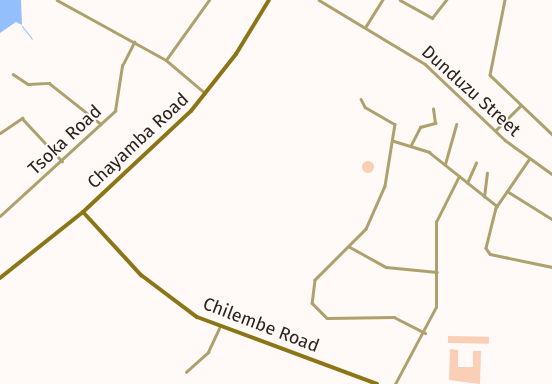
<!DOCTYPE html>
<style>
body{margin:0}
#map{position:relative;width:552px;height:384px;overflow:hidden;background:#fffaf8;font-family:"Fira Sans",sans-serif}
div>[style]{position:absolute}
.water>*{inset:0;background:#93c0fd}
.stream>*{height:1px;margin:-0.5px;padding:0 0.5px;transform-origin:0.5px;border-radius:0.5px;background:#93c0fd}
.building>*{inset:0;background:#facfb5;transform-origin:0 0}
.round{border-radius:50%}
.street>*{height:2.5px;margin:-1.25px;padding:0 1.25px;transform-origin:1.25px;border-radius:1.25px;background:#afa16d}
.secondary>*{height:4px;margin:-2px;padding:0 2px;transform-origin:2px;border-radius:2px;background:#8b7517}
span{translate:-50% -50%;white-space:nowrap;text-align:center;line-height:1.15;-webkit-text-stroke:4px #fffaf8;paint-order:stroke}
.street-label{font-size:18px;color:#29211c}
</style>
<div id="map">
<div class="water">
<div style="clip-path:polygon(0 0,21px 0,22px 25px,16px 22px,0 33px)"></div>
</div>
<div class="stream">
<div style="left:22px;top:26px;width:16px;rotate:52deg"></div>
</div>
<div class="building">
<div class="round" style="left:362px;top:161px;width:12px;height:12px"></div>
<div style="left:448px;top:336px;width:41px;height:7px;rotate:1deg"></div>
<div style="clip-path:polygon(450px 349px,458px 350px,458px 367px,473px 367px,473px 351px,481px 351px,480px 384px,449px 380px)"></div>
</div>
<div class="street">
<div style="left:57px;top:0;width:124px;rotate:28.8deg"></div>
<div style="left:166px;top:60px;width:51px;rotate:40.2deg"></div>
<div style="left:319px;top:0;width:124px;rotate:31.1deg"></div>
<div style="left:425px;top:64px;width:110px;rotate:43.5deg"></div>
<div style="left:505px;top:140px;width:58px;rotate:35.9deg"></div>
<div style="left:400px;top:0;width:37px;rotate:29deg"></div>
<div style="left:432px;top:18px;width:23px;rotate:-52deg"></div>
<div style="left:505px;top:0;width:76px;rotate:101.3deg"></div>
<div style="left:490px;top:75px;width:86px;rotate:43.6deg"></div>
<div style="left:366px;top:26px;width:31px;rotate:-58deg"></div>
<div style="left:166px;top:60px;width:74px;rotate:-54.4deg"></div>
<div style="left:13px;top:74px;width:18px;rotate:34deg"></div>
<div style="left:28px;top:84px;width:21px;rotate:-3deg"></div>
<div style="left:49px;top:83px;width:66px;rotate:38.3deg"></div>
<div style="left:361px;top:99px;width:9px;rotate:63deg"></div>
<div style="left:365px;top:107px;width:34px;rotate:30deg"></div>
<div style="left:395px;top:124px;width:63px;rotate:99.2deg"></div>
<div style="left:385px;top:186px;width:47px;rotate:113.8deg"></div>
<div style="left:366px;top:229px;width:72px;rotate:135deg"></div>
<div style="left:315px;top:280px;width:23px;rotate:97deg"></div>
<div style="left:312px;top:303px;width:21px;rotate:45deg"></div>
<div style="left:327px;top:318px;width:67px;rotate:-0.9deg"></div>
<div style="left:394px;top:317px;width:35px;rotate:27deg"></div>
<div style="left:496px;top:130px;width:35px;rotate:-45deg"></div>
<div style="left:0;top:133px;width:27px;rotate:-34deg"></div>
<div style="left:22px;top:118px;width:59px;rotate:47.1deg"></div>
<div style="left:394px;top:141px;width:37px;rotate:17deg"></div>
<div style="left:429px;top:152px;width:87px;rotate:38.5deg"></div>
<div style="left:411px;top:145px;width:20px;rotate:-63deg"></div>
<div style="left:420px;top:127px;width:16px;rotate:-15deg"></div>
<div style="left:435px;top:123px;width:14px;rotate:-98deg"></div>
<div style="left:529px;top:160px;width:58px;rotate:124.5deg"></div>
<div style="left:496px;top:208px;width:41px;rotate:104deg"></div>
<div style="left:486px;top:248px;width:7px;rotate:56deg"></div>
<div style="left:490px;top:254px;width:63px;rotate:11.8deg"></div>
<div style="left:445px;top:164px;width:41px;rotate:-74.2deg"></div>
<div style="left:467px;top:183px;width:22px;rotate:-66deg"></div>
<div style="left:507px;top:191px;width:53px;rotate:31.9deg"></div>
<div style="left:484px;top:197px;width:24px;rotate:-83deg"></div>
<div style="left:0;top:216px;width:156px;rotate:-42.4deg"></div>
<div style="left:115px;top:111px;width:46px;rotate:-81.2deg"></div>
<div style="left:122px;top:66px;width:27px;rotate:-63deg"></div>
<div style="left:350px;top:247px;width:41px;rotate:29.1deg"></div>
<div style="left:386px;top:267px;width:51px;rotate:5.6deg"></div>
<div style="left:186px;top:372px;width:30px;rotate:-42deg"></div>
<div style="left:208px;top:352px;width:26px;rotate:-65deg"></div>
<div style="left:395px;top:384px;width:87px;rotate:-62deg"></div>
<div style="left:436px;top:307px;width:85px;rotate:-90deg"></div>
<div style="left:436px;top:222px;width:51px;rotate:-63.4deg"></div>
</div>
<div class="secondary">
<div style="left:83px;top:212px;width:86px;rotate:47.4deg"></div>
<div style="left:141px;top:275px;width:70px;rotate:36.9deg"></div>
<div style="left:197px;top:317px;width:192px;rotate:20.4deg"></div>
<div style="left:0;top:278px;width:106px;rotate:-38.5deg"></div>
<div style="left:83px;top:212px;width:148px;rotate:-43.1deg"></div>
<div style="left:191px;top:111px;width:73px;rotate:-51.7deg"></div>
<div style="left:236px;top:54px;width:63px;rotate:-58.6deg"></div>
</div>
<div class="street-label">
<span style="left:471px;top:91px;rotate:42deg">Dunduzu Street</span>
<span style="left:65px;top:140px;rotate:-43deg">Tsoka Road</span>
<span style="left:138px;top:141px;rotate:-43deg">Chayamba Road</span>
<span style="left:261px;top:325px;rotate:21deg">Chilembe Road</span>
</div>
</div>
